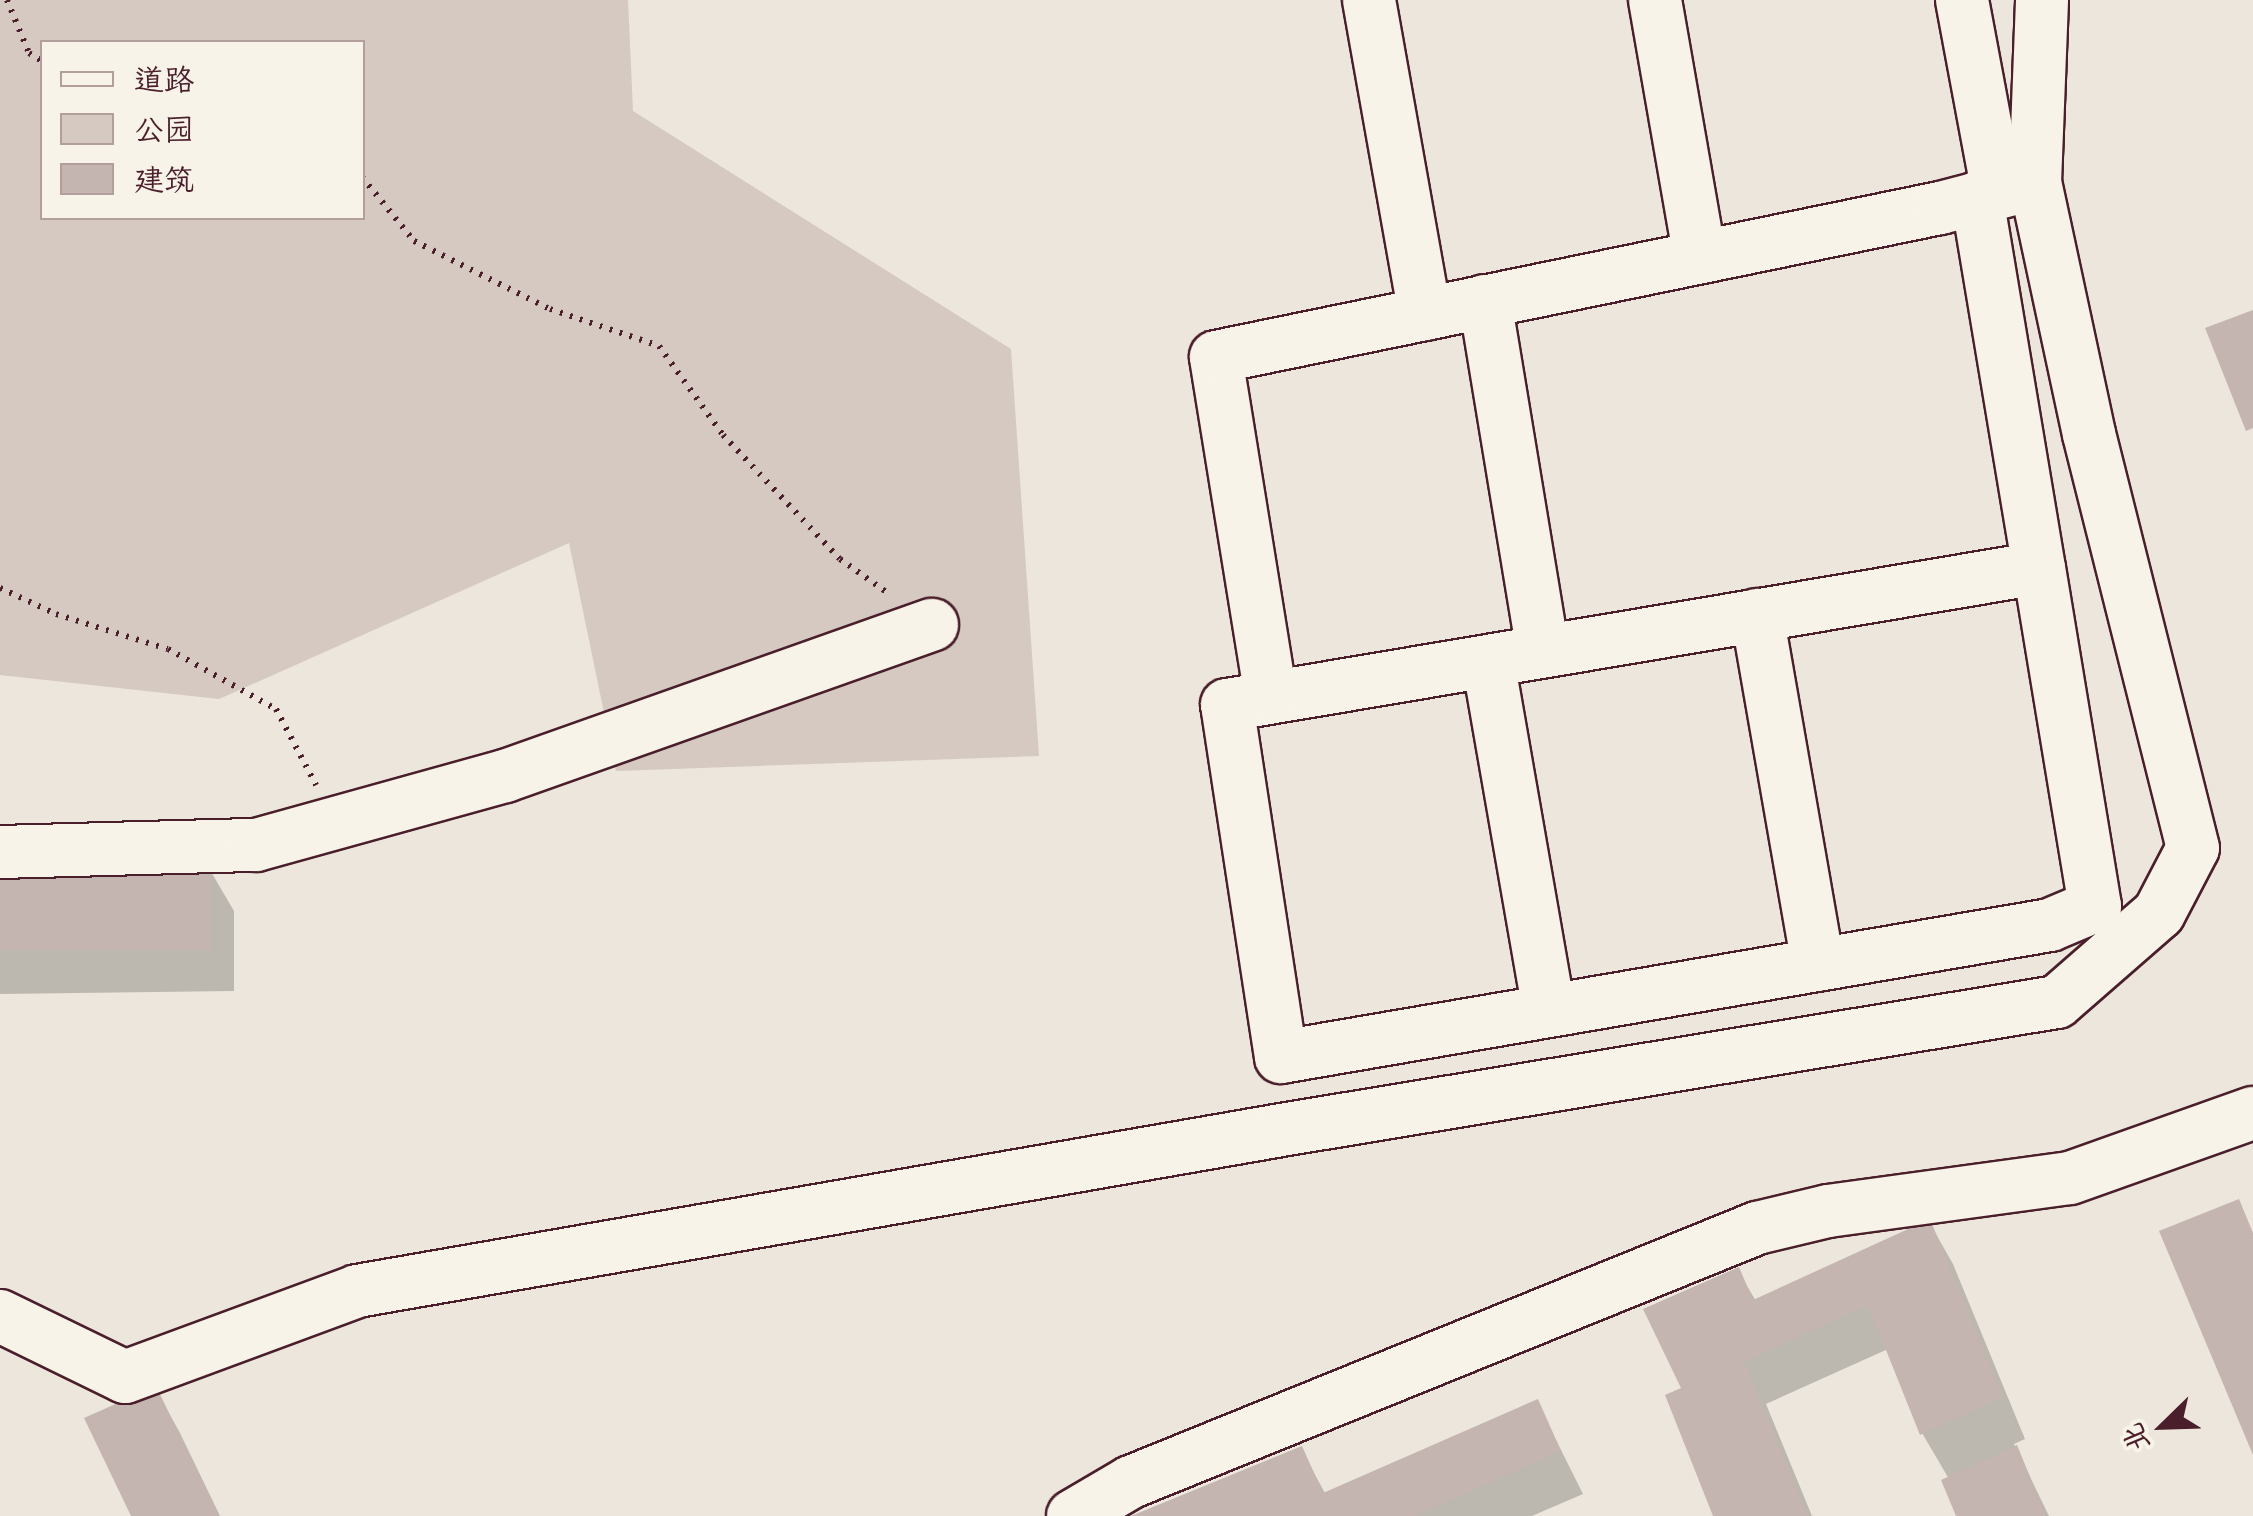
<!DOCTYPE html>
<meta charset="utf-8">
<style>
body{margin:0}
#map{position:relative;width:2253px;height:1516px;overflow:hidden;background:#ece6dd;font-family:"Shantell Sans","LXGW WenKai TC",sans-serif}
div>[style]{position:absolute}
.green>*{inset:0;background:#d5c9c2}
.shadow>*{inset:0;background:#0003}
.building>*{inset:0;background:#c4b5b0;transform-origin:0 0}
.path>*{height:6px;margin-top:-3px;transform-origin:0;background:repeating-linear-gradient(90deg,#4a1f2b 0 2.5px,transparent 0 10.5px)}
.roads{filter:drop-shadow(2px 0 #4a1f2b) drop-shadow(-2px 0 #4a1f2b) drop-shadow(0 2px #4a1f2b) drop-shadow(0 -2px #4a1f2b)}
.minor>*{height:52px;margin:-26px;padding:0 26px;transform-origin:26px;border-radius:26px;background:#f7f3e8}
span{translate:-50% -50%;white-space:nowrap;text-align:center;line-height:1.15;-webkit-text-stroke:8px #f7f3e8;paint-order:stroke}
.legend{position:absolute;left:40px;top:40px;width:325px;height:180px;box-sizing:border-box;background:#f7f3e8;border:2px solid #b29e9c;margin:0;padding:12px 18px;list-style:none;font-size:30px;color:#4a1f2b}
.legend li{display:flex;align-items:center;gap:20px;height:50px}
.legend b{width:50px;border:2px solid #b29e9c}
.north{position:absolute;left:2113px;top:1376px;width:100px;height:100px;-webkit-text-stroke:8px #f7f3e8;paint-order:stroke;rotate:247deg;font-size:28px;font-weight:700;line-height:40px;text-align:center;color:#4a1f2b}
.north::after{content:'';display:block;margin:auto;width:35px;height:45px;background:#4a1f2b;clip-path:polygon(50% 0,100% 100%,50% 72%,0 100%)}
</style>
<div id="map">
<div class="green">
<div style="clip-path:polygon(evenodd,0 0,628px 0,633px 111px,1011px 349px,1039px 756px,616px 771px,569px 543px,219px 699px,0 675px,0 0,42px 42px,362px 42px,362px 218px,42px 218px,42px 42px)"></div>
</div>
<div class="shadow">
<div style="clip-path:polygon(210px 870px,234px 911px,234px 991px,0 994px,0 872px)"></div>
<div style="clip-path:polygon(1929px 1222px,1953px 1264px,2025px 1439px,2014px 1444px,2049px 1516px,1958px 1516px,1949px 1479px,1922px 1433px,1888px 1349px,1766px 1404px,1812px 1516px,1716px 1516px,1684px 1389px,1738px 1271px,1756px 1301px)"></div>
<div style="clip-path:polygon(155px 1389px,179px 1431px,220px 1516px,133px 1516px)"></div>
<div style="clip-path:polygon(1537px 1402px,1583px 1494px,1532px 1516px,1137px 1516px,1301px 1449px,1326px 1495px)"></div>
</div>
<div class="building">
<div style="clip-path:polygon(2253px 310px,2253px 428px,2246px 431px,2205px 328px)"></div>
<div style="left:211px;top:867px;width:83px;height:211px;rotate:90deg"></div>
<div style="clip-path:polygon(2239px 1199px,2253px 1233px,2253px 1455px,2159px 1231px)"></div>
<div style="clip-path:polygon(1930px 1219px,2003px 1397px,1920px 1435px,1868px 1305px,1744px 1362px,1808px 1516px,1713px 1516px,1665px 1395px,1681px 1388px,1643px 1309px,1739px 1267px,1753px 1300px)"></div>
<div style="clip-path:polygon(156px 1386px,219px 1516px,131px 1516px,84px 1418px)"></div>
<div style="clip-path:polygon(1538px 1399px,1561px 1451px,1415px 1516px,1131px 1516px,1302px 1446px,1323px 1493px)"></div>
<div style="clip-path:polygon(2017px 1445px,2046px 1516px,1956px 1516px,1941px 1480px)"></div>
</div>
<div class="path">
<div style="left:7px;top:0;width:57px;rotate:67.5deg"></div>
<div style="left:29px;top:53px;width:15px;rotate:32deg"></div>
<div style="left:362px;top:177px;width:82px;rotate:50.9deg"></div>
<div style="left:414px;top:241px;width:152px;rotate:26.6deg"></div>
<div style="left:550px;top:309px;width:115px;rotate:18.7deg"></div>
<div style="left:659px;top:346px;width:110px;rotate:54.3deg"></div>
<div style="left:723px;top:435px;width:170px;rotate:46.7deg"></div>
<div style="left:840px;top:559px;width:60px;rotate:35.5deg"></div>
<div style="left:0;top:588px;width:62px;rotate:24.9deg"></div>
<div style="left:56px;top:614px;width:117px;rotate:17.4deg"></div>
<div style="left:168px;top:649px;width:124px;rotate:29.1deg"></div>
<div style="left:276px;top:709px;width:86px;rotate:62.2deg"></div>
</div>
<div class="roads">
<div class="minor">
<div style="left:1369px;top:0;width:319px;rotate:79.9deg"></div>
<div style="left:1655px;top:0;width:261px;rotate:80.1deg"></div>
<div style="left:1962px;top:0;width:196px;rotate:79.4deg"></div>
<div style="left:1977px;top:198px;width:375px;rotate:80.5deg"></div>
<div style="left:2039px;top:568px;width:343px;rotate:80.6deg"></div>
<div style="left:2095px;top:906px;width:49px;rotate:157.1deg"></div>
<div style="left:2050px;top:925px;width:780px;rotate:170.26deg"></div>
<div style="left:1281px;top:1057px;width:356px;rotate:-98.7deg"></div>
<div style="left:1227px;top:705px;width:823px;rotate:-9.58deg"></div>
<div style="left:1485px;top:301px;width:355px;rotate:80.6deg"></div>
<div style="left:1757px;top:615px;width:355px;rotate:80.1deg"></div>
<div style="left:1488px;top:661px;width:355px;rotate:80.1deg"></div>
<div style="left:1271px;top:697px;width:344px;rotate:-99.2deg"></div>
<div style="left:1216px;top:357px;width:739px;rotate:-11.63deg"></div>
<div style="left:1940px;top:208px;width:71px;rotate:-14.6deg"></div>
<div style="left:0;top:852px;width:256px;rotate:-1.6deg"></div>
<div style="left:256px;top:845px;width:258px;rotate:-15.5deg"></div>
<div style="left:505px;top:776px;width:453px;rotate:-19.5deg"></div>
<div style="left:0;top:1316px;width:139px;rotate:26deg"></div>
<div style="left:125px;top:1377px;width:247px;rotate:-20.3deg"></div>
<div style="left:357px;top:1291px;width:938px;rotate:-9.88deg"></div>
<div style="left:1281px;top:1130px;width:786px;rotate:-9.37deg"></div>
<div style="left:2057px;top:1002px;width:135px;rotate:-41.1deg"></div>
<div style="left:2159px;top:913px;width:73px;rotate:-62.4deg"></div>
<div style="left:2193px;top:848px;width:427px;rotate:-104.1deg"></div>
<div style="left:2089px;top:434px;width:257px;rotate:-102.1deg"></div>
<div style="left:2035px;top:183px;width:183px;rotate:-87.8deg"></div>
<div style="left:1073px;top:1516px;width:67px;rotate:-30.4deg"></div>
<div style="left:1131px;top:1482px;width:676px;rotate:-22.08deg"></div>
<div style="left:1757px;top:1228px;width:73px;rotate:-13.5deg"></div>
<div style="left:1828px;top:1211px;width:244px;rotate:-7.8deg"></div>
<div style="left:2070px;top:1178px;width:194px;rotate:-19.6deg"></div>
</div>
</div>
<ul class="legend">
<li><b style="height:12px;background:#f7f3e8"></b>道路</li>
<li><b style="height:28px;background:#d5c9c2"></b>公园</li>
<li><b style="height:28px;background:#c4b5b0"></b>建筑</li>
</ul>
<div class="north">北</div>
</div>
